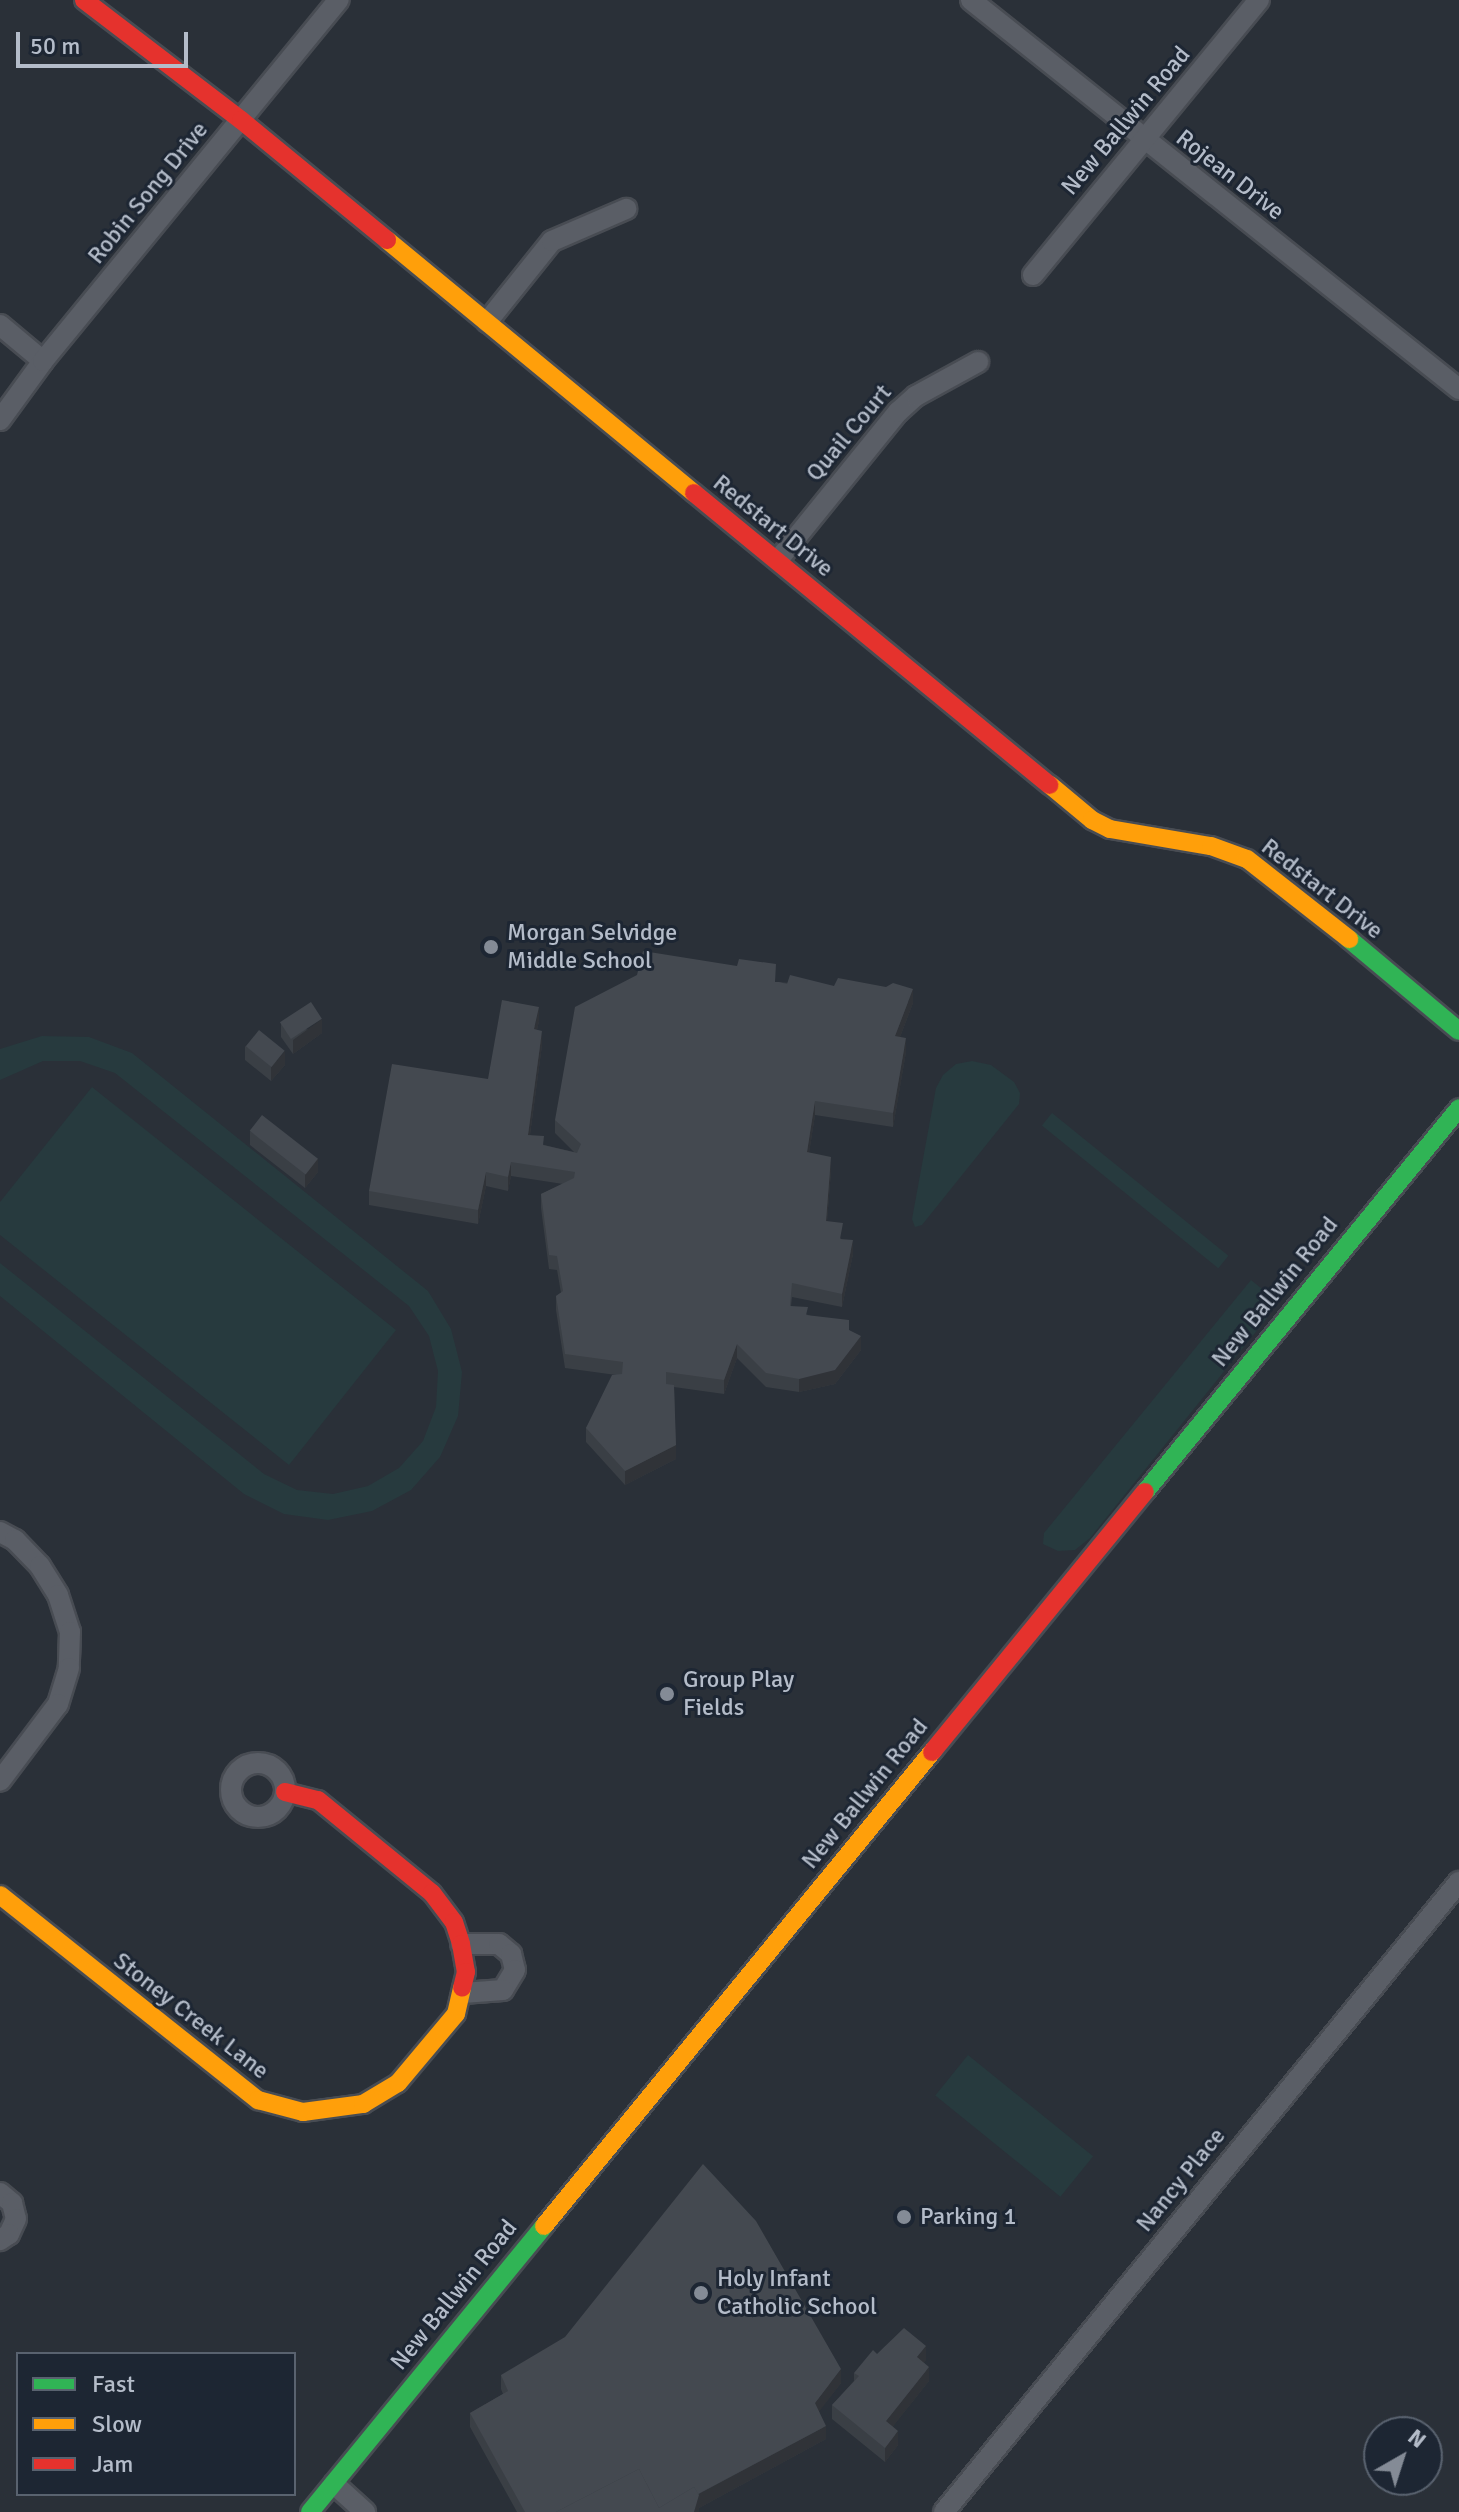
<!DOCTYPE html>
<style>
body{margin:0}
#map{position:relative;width:1459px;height:2512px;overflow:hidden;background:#2a3038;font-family:Signika,sans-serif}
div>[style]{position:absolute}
.green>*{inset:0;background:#273a3e;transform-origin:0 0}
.roads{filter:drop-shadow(2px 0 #484c53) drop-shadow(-2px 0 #484c53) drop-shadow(0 2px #484c53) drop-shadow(0 -2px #484c53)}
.street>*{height:20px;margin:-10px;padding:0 10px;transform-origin:10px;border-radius:10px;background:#5a5e66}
.street>.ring{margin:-10px;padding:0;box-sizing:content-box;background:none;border:20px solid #5a5e66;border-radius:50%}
.fast>*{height:18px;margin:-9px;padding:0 9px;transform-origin:9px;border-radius:9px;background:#30b455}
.slow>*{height:18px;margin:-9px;padding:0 9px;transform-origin:9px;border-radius:9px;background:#ff9f0a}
.jam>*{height:18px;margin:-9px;padding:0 9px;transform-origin:9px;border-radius:9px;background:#e5322d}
.wall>*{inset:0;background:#3a3f45}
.shaded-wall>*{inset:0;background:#303338}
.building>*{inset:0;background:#444950;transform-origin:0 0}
.dots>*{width:22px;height:22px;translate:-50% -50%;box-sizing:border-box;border:4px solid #1d2633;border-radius:50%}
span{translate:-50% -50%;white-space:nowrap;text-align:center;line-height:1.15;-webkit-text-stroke:6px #1d2633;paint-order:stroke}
.street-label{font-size:24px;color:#b4bcc9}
.poi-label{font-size:24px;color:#b4bcc9}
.left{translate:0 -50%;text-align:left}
.legend{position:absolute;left:16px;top:2352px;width:280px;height:144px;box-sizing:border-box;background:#1d2633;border:2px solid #59626f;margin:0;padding:10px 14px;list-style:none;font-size:24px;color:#b4bcc9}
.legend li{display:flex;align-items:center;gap:16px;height:40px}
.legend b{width:40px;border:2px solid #59626f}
.north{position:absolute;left:1363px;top:2416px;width:80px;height:80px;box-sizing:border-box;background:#1d2633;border:2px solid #59626f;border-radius:50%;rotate:39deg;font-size:22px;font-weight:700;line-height:32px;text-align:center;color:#b4bcc9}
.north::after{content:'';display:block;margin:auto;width:28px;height:36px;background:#848b96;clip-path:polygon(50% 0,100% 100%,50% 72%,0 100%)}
.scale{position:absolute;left:16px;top:32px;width:172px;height:36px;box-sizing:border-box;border:4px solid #b4bcc9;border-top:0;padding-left:10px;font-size:24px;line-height:28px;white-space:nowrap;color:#b4bcc9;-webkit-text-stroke:6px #1d2633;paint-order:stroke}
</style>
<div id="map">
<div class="green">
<div style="clip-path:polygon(42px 1036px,89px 1037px,132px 1053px,428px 1291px,451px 1329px,462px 1372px,458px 1416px,440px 1457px,411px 1490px,372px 1511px,328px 1520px,284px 1514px,244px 1494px,0 1296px,0 1263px,264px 1474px,297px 1490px,333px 1494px,368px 1486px,399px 1468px,423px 1441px,436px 1407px,438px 1371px,429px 1336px,409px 1306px,115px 1073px,80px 1061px,43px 1061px,0 1080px,0 1049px)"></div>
<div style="clip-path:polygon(972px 1061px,991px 1065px,1014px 1082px,1020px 1093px,1019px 1104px,922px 1225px,915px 1227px,912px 1219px,936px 1088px,943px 1075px,956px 1064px)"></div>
<div style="clip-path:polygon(92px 1087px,396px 1330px,289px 1465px,0 1235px,0 1202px)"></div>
<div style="left:1052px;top:1113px;width:227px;height:16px;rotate:39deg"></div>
<div style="clip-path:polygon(1251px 1280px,1267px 1293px,1267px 1318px,1090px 1538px,1075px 1550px,1058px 1551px,1043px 1544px,1044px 1533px)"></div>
<div style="left:968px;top:2055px;width:161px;height:52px;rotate:39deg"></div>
</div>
<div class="roads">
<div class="street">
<div style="left:971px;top:0;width:624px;rotate:38.56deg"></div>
<div style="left:1033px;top:275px;width:356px;rotate:-50.6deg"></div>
<div style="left:487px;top:322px;width:104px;rotate:-51.3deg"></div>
<div style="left:552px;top:241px;width:81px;rotate:-23.4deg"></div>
<div style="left:0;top:325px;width:56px;rotate:39.9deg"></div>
<div style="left:0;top:420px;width:73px;rotate:-53.9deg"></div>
<div style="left:43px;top:361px;width:467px;rotate:-50.7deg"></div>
<div style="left:778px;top:560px;width:191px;rotate:-51deg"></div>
<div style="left:898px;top:412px;width:24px;rotate:-42deg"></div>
<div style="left:916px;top:396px;width:71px;rotate:-28.7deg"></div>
<div style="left:0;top:1532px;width:17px;rotate:28deg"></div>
<div style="left:15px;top:1540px;width:36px;rotate:46deg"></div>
<div style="left:40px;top:1566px;width:34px;rotate:58deg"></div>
<div style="left:58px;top:1595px;width:39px;rotate:72deg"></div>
<div style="left:70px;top:1632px;width:36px;rotate:92deg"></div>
<div style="left:69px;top:1668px;width:38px;rotate:107deg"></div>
<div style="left:58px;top:1704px;width:96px;rotate:127deg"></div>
<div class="ring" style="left:231px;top:1763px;width:34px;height:34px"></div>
<div style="left:461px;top:1944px;width:38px"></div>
<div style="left:499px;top:1944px;width:16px;rotate:40deg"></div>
<div style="left:511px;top:1954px;width:16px;rotate:76deg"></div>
<div style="left:515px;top:1970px;width:23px;rotate:121deg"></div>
<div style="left:503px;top:1990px;width:40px;rotate:175.7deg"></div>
<div style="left:0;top:2193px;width:16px;rotate:40deg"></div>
<div style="left:12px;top:2203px;width:16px;rotate:76deg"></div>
<div style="left:16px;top:2219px;width:17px;rotate:115deg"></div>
<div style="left:9px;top:2234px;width:11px;rotate:146deg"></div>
<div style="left:334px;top:2484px;width:42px;rotate:42.1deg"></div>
<div style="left:944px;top:2512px;width:814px;rotate:-50.74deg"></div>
</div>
<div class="fast">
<div style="left:1349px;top:939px;width:143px;rotate:39.9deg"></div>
<div style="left:1145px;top:1492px;width:496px;rotate:-50.7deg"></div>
<div style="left:310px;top:2512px;width:370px;rotate:-50.7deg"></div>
</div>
<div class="slow">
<div style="left:387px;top:240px;width:398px;rotate:39.5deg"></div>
<div style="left:1050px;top:785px;width:55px;rotate:39.8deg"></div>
<div style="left:1092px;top:820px;width:20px;rotate:27deg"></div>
<div style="left:1110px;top:829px;width:102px;rotate:9.6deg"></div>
<div style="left:1211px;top:846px;width:38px;rotate:20deg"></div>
<div style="left:1247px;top:859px;width:130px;rotate:38.1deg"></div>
<div style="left:0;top:1895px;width:330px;rotate:38.5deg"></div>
<div style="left:258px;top:2100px;width:47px;rotate:14.9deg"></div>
<div style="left:303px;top:2112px;width:61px;rotate:-7.6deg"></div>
<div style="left:363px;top:2104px;width:41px;rotate:-31deg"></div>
<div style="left:398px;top:2083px;width:90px;rotate:-50deg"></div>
<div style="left:456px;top:2014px;width:27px;rotate:-77deg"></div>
<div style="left:544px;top:2226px;width:613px;rotate:-50.7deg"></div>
</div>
<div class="jam">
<div style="left:84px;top:0;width:198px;rotate:37.4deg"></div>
<div style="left:241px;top:120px;width:189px;rotate:39.4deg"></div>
<div style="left:694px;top:493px;width:460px;rotate:39.4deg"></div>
<div style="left:932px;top:1752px;width:336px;rotate:-50.7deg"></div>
<div style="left:285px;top:1792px;width:34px;rotate:14deg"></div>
<div style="left:318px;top:1800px;width:147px;rotate:39.2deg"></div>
<div style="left:432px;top:1893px;width:36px;rotate:53deg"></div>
<div style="left:454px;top:1922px;width:23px;rotate:72deg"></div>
<div style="left:461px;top:1944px;width:28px;rotate:80deg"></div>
<div style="left:466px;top:1972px;width:16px;rotate:104deg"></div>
</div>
</div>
<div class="wall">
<div style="clip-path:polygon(776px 982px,834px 986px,913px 1003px,900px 1037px,906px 1052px,893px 1127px,815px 1115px,809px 1153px,831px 1171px,827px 1221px,853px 1254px,842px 1307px,792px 1297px,791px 1306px,808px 1315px,849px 1330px,861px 1350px,835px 1384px,799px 1392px,766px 1387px,737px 1358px,724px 1394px,674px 1387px,676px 1459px,625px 1485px,586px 1442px,586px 1428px,616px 1375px,565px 1368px,556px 1310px,556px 1296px,561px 1293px,557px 1270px,549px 1269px,541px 1208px,541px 1194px,563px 1184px,511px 1176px,508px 1191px,486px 1186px,478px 1224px,369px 1205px,369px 1191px,488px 1079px,539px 1021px,537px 1030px,542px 1045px,530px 1135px,544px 1145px,574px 1152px,555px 1133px,555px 1120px)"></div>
<div style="clip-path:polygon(281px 1023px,322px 1033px,293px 1054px,281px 1037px)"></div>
<div style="clip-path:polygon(245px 1046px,285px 1065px,271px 1081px,245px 1060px)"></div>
<div style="clip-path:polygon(250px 1131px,318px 1172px,305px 1188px,250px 1145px)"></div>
<div style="clip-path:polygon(926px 2360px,924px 2362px,929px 2381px,893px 2426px,898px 2445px,885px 2462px,832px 2419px,832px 2405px,854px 2381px,854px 2373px)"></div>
<div style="clip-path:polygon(501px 2375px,841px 2383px,819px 2411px,826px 2439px,699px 2508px,699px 2512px,517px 2512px,470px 2427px,470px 2413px,503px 2394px,501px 2389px)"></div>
</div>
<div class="shaded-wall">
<div style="clip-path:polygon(913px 989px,913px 1003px,895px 1050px,895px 1036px)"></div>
<div style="clip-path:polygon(539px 1007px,539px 1021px,534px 1043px,534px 1029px)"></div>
<div style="clip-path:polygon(322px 1019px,322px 1033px,293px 1054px,293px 1040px)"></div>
<div style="clip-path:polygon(542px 1031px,542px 1045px,528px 1149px,528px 1135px)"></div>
<div style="clip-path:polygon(906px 1038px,906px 1052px,893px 1127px,893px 1113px)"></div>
<div style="clip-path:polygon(285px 1051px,285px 1065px,271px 1081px,271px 1067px)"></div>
<div style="clip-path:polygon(815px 1101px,815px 1115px,807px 1166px,807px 1152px)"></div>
<div style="clip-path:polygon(831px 1157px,831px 1171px,826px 1234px,826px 1221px)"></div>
<div style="clip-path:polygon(318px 1158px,318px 1172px,305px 1188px,305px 1174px)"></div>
<div style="clip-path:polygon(511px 1162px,511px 1176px,508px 1191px,508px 1177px)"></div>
<div style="clip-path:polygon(486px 1172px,486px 1186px,478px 1224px,478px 1210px)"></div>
<div style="clip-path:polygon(853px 1240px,853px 1254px,842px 1307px,842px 1294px)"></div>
<div style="clip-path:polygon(861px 1336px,861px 1350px,835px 1384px,799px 1392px,799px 1379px)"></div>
<div style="clip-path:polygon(737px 1344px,737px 1358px,724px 1394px,724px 1380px)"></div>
<div style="clip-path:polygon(676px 1445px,676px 1459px,625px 1485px,625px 1471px)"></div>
<div style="clip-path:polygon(926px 2346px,926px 2360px,917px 2371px,917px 2357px)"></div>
<div style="clip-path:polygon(929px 2367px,929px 2381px,886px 2435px,886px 2421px)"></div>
<div style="clip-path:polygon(841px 2369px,841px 2383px,815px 2417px,815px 2403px)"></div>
<div style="clip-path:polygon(826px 2426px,826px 2439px,699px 2508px,699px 2512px,665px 2512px)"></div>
<div style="clip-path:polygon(898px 2431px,898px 2445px,885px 2462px,885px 2448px)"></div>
</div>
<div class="building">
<div style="clip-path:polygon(643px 951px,737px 966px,739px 959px,776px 964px,775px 982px,779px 982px,787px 984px,790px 975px,834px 986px,838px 978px,886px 987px,893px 983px,913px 989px,895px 1036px,906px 1038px,893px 1113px,815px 1101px,807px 1152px,831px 1157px,826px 1221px,843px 1223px,840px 1239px,853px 1240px,842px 1294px,792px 1283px,790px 1306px,808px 1307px,806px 1315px,849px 1320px,849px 1330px,861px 1336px,835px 1370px,799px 1379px,766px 1373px,737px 1344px,724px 1380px,666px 1372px,666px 1384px,674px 1385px,676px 1445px,625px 1471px,586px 1428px,612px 1375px,622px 1374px,623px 1362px,565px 1354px,556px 1296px,563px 1291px,557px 1256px,549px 1255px,541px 1194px,574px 1178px,575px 1172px,511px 1162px,508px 1177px,486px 1172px,478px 1210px,369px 1191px,392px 1064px,488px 1079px,502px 1000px,539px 1007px,534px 1029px,542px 1031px,528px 1135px,544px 1136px,543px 1145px,577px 1153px,581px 1144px,555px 1120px,575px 1007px,637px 975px)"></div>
<div style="left:311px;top:1002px;width:20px;height:37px;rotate:57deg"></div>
<div style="left:259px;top:1030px;width:33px;height:21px;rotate:39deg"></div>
<div style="left:262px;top:1115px;width:71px;height:20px;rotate:38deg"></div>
<div style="clip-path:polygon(703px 2164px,756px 2221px,841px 2369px,815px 2403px,826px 2426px,698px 2494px,694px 2487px,659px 2508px,639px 2469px,556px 2512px,525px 2512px,470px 2413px,508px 2391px,501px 2375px,565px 2337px)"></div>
<div style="clip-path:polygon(904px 2328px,926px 2346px,917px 2357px,929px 2367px,886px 2421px,898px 2431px,885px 2448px,832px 2405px,859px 2376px,854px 2373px,873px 2350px,877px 2354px)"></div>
<div style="clip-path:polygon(639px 2469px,659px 2508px,694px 2487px,699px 2495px,694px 2512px,556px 2512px)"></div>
</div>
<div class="dots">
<div style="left:491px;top:947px;background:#848b96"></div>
<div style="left:667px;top:1694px;background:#848b96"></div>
<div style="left:904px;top:2217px;background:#848b96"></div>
<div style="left:701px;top:2293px;background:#848b96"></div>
</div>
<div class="street-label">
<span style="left:1126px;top:121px;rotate:-50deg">New Ballwin Road</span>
<span style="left:1230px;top:175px;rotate:38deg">Rojean Drive</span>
<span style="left:148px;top:193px;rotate:-51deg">Robin Song Drive</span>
<span style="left:849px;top:433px;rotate:-50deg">Quail Court</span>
<span style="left:773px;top:526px;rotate:39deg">Redstart Drive</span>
<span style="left:1322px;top:889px;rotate:38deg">Redstart Drive</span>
<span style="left:1275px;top:1292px;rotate:-51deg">New Ballwin Road</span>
<span style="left:865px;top:1794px;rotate:-51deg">New Ballwin Road</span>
<span style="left:191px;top:2016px;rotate:38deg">Stoney Creek Lane</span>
<span style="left:1181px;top:2180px;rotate:-51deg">Nancy Place</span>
<span style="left:454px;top:2295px;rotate:-51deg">New Ballwin Road</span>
</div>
<div class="poi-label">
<span class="left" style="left:507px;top:947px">Morgan Selvidge<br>Middle School</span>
<span class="left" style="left:683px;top:1694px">Group Play<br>Fields</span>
<span class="left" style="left:920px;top:2217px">Parking 1</span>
<span class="left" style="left:717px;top:2293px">Holy Infant<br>Catholic School</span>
</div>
<ul class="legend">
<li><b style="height:10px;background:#30b455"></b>Fast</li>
<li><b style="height:10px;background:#ff9f0a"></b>Slow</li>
<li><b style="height:10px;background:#e5322d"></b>Jam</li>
</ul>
<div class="north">N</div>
<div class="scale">50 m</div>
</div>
